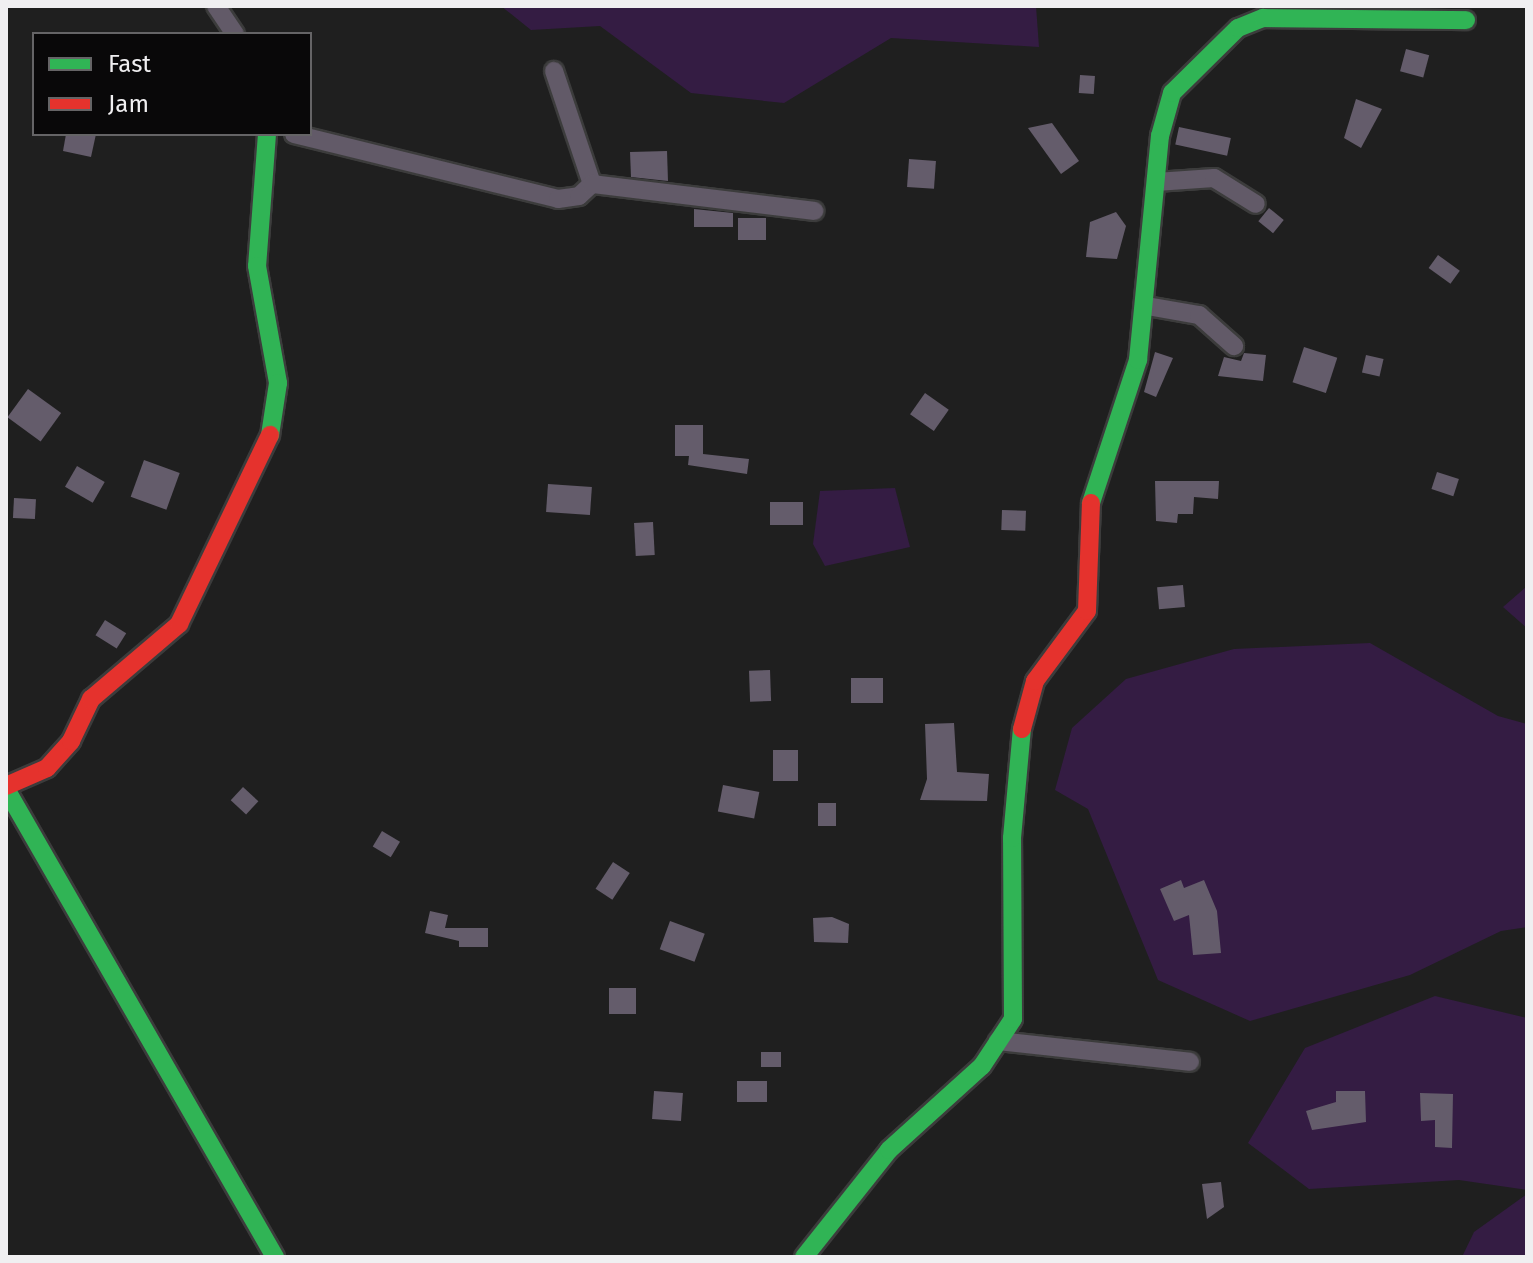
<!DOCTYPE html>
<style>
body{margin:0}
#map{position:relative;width:1533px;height:1263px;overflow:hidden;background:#1f1f1f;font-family:"Fira Sans",sans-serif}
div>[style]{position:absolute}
.green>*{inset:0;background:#341c43}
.building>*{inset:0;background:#645c6b;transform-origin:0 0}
.roads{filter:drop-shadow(2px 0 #3c3c3c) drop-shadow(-2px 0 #3c3c3c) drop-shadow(0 2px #3c3c3c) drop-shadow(0 -2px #3c3c3c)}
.street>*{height:18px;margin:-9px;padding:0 9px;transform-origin:9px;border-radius:9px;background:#625a68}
.fast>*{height:18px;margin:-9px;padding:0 9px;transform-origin:9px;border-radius:9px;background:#30b455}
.jam>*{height:18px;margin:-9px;padding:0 9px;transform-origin:9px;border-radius:9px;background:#e5322d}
span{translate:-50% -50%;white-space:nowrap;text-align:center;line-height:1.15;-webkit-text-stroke:6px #090809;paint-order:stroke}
.frame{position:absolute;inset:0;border:8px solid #f0eff1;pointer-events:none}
.legend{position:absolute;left:32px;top:32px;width:280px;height:104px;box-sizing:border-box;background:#090809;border:2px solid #656466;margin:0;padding:10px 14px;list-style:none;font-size:24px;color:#f0eff1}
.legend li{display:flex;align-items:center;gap:16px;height:40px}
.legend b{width:40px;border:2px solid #656466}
</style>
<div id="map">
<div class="green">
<div style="clip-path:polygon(501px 6px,1036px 6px,1039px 47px,891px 38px,784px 103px,691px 93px,600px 26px,531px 30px)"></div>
<div style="clip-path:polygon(895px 488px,910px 547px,825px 566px,813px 544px,820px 491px)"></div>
<div style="clip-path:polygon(1527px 586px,1527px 628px,1503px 607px)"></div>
<div style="clip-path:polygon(1370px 643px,1498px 716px,1527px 724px,1527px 927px,1501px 931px,1410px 975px,1250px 1021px,1158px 980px,1088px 809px,1055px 790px,1072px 728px,1126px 679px,1234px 649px)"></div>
<div style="clip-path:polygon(1435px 996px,1527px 1018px,1527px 1190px,1459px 1180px,1309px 1189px,1248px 1143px,1305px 1048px)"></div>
<div style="clip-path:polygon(1527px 1194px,1527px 1257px,1462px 1257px,1474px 1232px)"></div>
</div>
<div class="building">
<div style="left:1406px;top:49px;width:24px;height:23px;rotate:15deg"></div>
<div style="left:1080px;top:75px;width:15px;height:18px;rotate:4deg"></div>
<div style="clip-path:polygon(1356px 99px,1382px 109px,1361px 148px,1344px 138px)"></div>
<div style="clip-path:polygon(1052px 123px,1079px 161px,1061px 174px,1028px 128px)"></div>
<div style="left:1179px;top:127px;width:53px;height:18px;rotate:12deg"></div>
<div style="clip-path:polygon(66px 134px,96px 134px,91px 157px,63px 151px)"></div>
<div style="clip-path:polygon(667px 151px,668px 181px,631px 177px,630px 152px)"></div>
<div style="left:909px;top:159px;width:27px;height:28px;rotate:4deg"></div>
<div style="left:1269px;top:208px;width:19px;height:17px;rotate:39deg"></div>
<div style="clip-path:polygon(694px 209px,733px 213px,733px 227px,694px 227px)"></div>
<div style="clip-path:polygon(1116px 212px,1126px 226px,1117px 259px,1086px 257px,1090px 222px)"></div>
<div style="left:738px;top:218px;width:28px;height:22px"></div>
<div style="left:1438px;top:255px;width:27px;height:16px;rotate:36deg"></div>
<div style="left:1304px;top:347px;width:35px;height:37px;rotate:18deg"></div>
<div style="clip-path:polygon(1155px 352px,1173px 358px,1156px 397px,1144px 392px)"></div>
<div style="clip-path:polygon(1244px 353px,1266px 355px,1263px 381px,1218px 376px,1224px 357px,1241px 361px)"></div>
<div style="left:1366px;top:355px;width:18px;height:18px;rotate:13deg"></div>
<div style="left:28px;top:389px;width:41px;height:35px;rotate:36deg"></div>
<div style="left:925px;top:393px;width:29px;height:26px;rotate:35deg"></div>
<div style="clip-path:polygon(675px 425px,703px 425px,703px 454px,749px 459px,747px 474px,688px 465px,689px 456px,675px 456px)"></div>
<div style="left:144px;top:460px;width:38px;height:39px;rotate:20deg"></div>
<div style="left:77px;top:466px;width:32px;height:24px;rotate:30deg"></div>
<div style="left:1437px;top:472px;width:23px;height:18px;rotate:18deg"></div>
<div style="clip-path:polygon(1155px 481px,1219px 481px,1218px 499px,1194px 497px,1193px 514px,1178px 514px,1177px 523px,1156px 521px)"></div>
<div style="left:548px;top:484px;width:44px;height:28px;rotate:4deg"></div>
<div style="left:14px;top:498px;width:22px;height:20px;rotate:3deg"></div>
<div style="left:770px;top:502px;width:33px;height:23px"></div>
<div style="left:1002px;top:510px;width:24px;height:20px;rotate:2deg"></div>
<div style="left:653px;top:522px;width:33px;height:19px;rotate:87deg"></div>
<div style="left:1183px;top:585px;width:22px;height:26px;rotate:85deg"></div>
<div style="left:105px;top:620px;width:25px;height:18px;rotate:32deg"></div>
<div style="left:770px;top:670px;width:31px;height:21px;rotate:88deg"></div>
<div style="left:851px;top:678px;width:32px;height:25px"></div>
<div style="clip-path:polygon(954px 723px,957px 772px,989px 774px,987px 801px,920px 800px,927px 779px,925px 724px)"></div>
<div style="left:773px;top:750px;width:25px;height:31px"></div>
<div style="left:723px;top:785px;width:37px;height:27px;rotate:11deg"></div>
<div style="left:243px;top:787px;width:21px;height:18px;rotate:43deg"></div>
<div style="left:818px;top:803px;width:18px;height:23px"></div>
<div style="left:382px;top:831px;width:21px;height:18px;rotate:31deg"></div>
<div style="left:613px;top:862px;width:20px;height:32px;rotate:33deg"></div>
<div style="clip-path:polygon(1181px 880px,1184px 888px,1204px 880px,1217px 911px,1221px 953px,1193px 955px,1189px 915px,1174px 921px,1160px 889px)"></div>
<div style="clip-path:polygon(430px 911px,448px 915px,445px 928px,488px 928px,488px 947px,459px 947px,459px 941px,425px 933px)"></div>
<div style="clip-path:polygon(832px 917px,849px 924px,848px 943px,814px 942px,813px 918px)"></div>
<div style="left:670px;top:921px;width:37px;height:30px;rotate:20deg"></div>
<div style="left:609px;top:988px;width:27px;height:26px"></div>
<div style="left:761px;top:1052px;width:20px;height:15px"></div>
<div style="left:767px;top:1081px;width:21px;height:30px;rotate:90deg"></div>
<div style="left:654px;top:1091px;width:29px;height:28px;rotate:4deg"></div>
<div style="clip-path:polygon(1336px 1091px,1365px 1091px,1366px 1122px,1312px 1130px,1306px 1111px,1336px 1102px)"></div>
<div style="clip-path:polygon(1420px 1093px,1453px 1094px,1452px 1148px,1435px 1147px,1435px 1120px,1421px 1121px)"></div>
<div style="clip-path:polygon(1221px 1182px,1224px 1207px,1207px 1219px,1202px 1184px)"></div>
</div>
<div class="roads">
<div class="street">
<div style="left:216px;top:6px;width:34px;rotate:56deg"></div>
<div style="left:554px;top:71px;width:119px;rotate:71.4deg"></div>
<div style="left:294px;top:134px;width:272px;rotate:13.8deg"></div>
<div style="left:558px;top:199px;width:21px;rotate:-8deg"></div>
<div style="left:579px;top:196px;width:18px;rotate:-43deg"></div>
<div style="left:592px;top:184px;width:224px;rotate:6.9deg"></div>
<div style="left:1156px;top:182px;width:58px;rotate:-3.9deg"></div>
<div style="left:1214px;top:178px;width:49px;rotate:31.8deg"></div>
<div style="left:1147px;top:306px;width:53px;rotate:9.8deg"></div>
<div style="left:1199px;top:315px;width:47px;rotate:41.5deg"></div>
<div style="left:998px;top:1041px;width:193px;rotate:6.2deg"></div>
</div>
<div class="fast">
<div style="left:267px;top:134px;width:132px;rotate:94.3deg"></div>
<div style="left:257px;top:266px;width:119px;rotate:79.8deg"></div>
<div style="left:278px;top:383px;width:53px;rotate:98.7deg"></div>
<div style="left:1091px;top:503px;width:151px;rotate:-71.8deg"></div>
<div style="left:1138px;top:360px;width:225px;rotate:-84.4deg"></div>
<div style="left:1160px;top:136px;width:45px;rotate:-74.4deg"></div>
<div style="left:1172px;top:93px;width:93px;rotate:-44.6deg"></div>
<div style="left:1238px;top:28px;width:27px;rotate:-22deg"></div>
<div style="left:1263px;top:18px;width:203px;rotate:0.6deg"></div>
<div style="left:6px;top:789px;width:540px;rotate:60.11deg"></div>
<div style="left:804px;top:1257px;width:137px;rotate:-51.5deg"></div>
<div style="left:889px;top:1150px;width:125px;rotate:-42.1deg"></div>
<div style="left:982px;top:1066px;width:56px;rotate:-56.6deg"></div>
<div style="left:1013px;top:1019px;width:181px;rotate:-90.3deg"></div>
<div style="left:1012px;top:838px;width:109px;rotate:-84.8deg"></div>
</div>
<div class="jam">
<div style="left:1022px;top:729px;width:50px;rotate:-74.8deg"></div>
<div style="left:1035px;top:681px;width:87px;rotate:-53.4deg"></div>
<div style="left:1087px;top:611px;width:108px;rotate:-87.9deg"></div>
<div style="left:6px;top:786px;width:45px;rotate:-23.7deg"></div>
<div style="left:47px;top:768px;width:36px;rotate:-48deg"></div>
<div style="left:71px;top:741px;width:47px;rotate:-64.5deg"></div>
<div style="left:91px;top:699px;width:116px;rotate:-40.4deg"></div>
<div style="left:179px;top:624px;width:210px;rotate:-64.3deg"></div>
</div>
</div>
<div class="frame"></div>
<ul class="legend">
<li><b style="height:10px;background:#30b455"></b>Fast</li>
<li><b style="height:10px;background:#e5322d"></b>Jam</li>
</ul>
</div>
